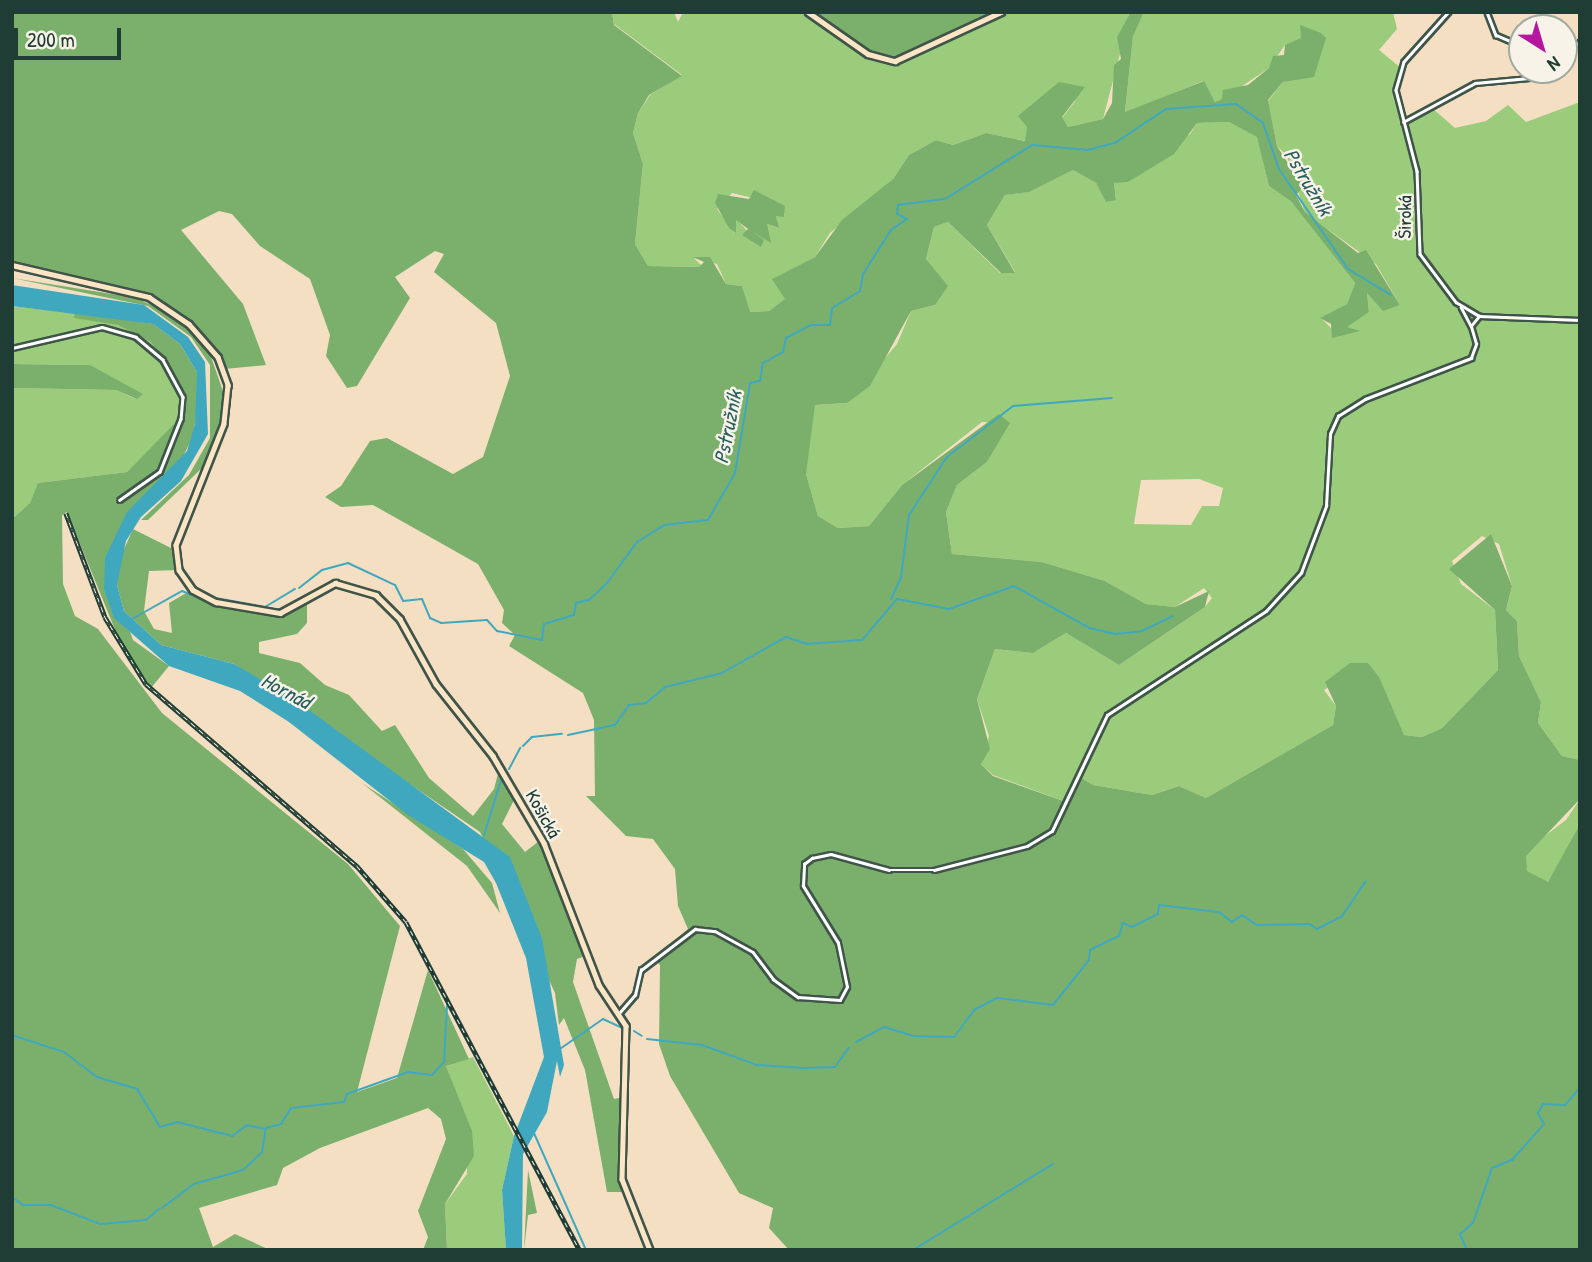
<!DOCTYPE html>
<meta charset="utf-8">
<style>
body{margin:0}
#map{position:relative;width:1592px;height:1262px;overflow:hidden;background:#f4dfc3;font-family:"Patrick Hand",sans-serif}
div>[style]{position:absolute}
.green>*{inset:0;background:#9acc7c}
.forest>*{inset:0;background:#7bb06c}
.water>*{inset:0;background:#3fa8bf}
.stream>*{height:2px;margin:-1px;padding:0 1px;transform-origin:1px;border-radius:1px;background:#3fa8bf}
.roads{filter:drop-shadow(2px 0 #3f5549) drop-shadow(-2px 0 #3f5549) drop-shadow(0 2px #3f5549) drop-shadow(0 -2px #3f5549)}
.street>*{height:2.5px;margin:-1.25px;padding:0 1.25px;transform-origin:1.25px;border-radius:1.25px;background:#fff}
.secondary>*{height:4.5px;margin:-2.25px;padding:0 2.25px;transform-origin:2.25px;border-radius:2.25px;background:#fde5c5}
.rail>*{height:4.5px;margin-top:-2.25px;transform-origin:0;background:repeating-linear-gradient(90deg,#f7f3e8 0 5px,#1f3d34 0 10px);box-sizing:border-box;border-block:2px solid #1f3d34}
span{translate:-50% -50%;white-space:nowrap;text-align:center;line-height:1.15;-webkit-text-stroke:5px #f7f3e8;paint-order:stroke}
.street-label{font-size:19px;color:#1f3d34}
.water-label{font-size:21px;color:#295d5e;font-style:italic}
.frame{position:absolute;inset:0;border:14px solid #1f3d34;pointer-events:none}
.north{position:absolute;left:1508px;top:14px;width:70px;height:70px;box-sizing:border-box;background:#f7f3e8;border:2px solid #a1aaa0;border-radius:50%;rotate:143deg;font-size:19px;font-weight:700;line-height:28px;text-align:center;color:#1f3d34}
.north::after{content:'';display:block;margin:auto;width:24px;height:32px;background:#b5179e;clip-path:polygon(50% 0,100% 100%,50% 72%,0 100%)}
.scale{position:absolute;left:14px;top:28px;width:107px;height:32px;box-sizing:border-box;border:4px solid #1f3d34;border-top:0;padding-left:9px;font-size:21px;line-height:24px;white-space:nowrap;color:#1f3d34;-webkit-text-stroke:5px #f7f3e8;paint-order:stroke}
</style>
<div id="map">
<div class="green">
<div style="clip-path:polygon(evenodd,612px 12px,674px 12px,678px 22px,683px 12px,808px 12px,910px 58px,994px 12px,1131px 12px,1103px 119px,1068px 127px,1062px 118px,1076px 100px,1027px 127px,1026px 141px,986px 133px,953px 145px,936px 140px,909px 155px,893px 179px,830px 233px,815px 257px,773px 279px,786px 299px,769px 311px,749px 312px,742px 286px,726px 284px,717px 264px,694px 258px,703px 267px,648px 266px,635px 244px,643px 164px,633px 133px,638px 113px,650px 95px,682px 75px,614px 24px,612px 12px,732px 193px,778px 204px,785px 215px,776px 216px,778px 228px,767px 224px,752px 236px,736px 219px,735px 233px,717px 209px,732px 193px)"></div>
<div style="clip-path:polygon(evenodd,1144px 12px,1393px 12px,1397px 29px,1379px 50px,1401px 68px,1396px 97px,1402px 122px,1432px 108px,1455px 128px,1486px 121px,1508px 105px,1526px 122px,1580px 102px,1580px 760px,1562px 756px,1538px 723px,1541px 702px,1519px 656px,1517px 621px,1506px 610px,1512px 586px,1499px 544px,1482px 536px,1452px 561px,1461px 584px,1495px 610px,1498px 670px,1442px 728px,1422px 737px,1404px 735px,1368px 663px,1324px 690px,1336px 706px,1333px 725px,1206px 798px,1179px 786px,1152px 795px,1093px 785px,1077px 775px,1069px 803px,993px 775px,981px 764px,989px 736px,977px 699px,995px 649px,1033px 653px,1066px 633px,1119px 665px,1205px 607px,1212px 598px,1204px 588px,1175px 607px,1146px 604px,1105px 581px,1042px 562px,952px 554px,946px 512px,957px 485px,987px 462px,1009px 423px,982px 422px,902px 485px,869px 526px,838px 528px,818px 516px,806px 474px,808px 420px,815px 405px,847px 403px,897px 344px,911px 311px,935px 305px,926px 259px,934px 227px,948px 222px,1000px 273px,1015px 272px,987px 225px,1005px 195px,1028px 192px,1073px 170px,1096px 183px,1106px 201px,1116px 199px,1114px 183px,1190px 134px,1197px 123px,1229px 122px,1258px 137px,1269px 186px,1291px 200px,1355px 283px,1347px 304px,1321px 318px,1334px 331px,1369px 312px,1367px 293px,1383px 310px,1400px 305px,1376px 264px,1305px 213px,1287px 156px,1277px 146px,1268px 101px,1283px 82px,1298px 78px,1321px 33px,1285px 45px,1269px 68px,1223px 99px,1215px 102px,1203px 81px,1125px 113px,1133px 35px,1144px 12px,1199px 479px,1223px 488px,1219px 506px,1202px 506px,1191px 525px,1134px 524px,1141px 480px,1199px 479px)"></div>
<div style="clip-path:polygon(12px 306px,139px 321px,177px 378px,183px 417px,127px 472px,39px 483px,30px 503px,12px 519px,12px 388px,116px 390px,136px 399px,90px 365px,12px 364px)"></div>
<div style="clip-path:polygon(1580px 799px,1580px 824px,1558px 866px,1548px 882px,1536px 880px,1526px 871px,1525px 851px,1566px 820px)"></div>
<div style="clip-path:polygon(473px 1057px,514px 1136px,502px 1190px,506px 1250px,447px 1250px,445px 1204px,467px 1174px,467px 1122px,446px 1066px)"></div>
</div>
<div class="forest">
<div style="clip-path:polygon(12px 12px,612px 12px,614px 25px,682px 76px,649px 95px,638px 113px,633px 133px,643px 164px,635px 244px,648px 266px,699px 267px,704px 262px,693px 257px,710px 257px,726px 284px,742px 286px,750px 312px,769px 311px,785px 299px,772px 279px,815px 257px,842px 220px,893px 179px,909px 155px,936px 140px,953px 145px,986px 133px,1025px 141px,1027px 127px,1018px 116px,1059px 82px,1085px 87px,1062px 117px,1068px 127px,1103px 119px,1112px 103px,1114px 65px,1121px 59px,1117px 37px,1131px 12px,1144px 12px,1133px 36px,1125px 112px,1204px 81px,1215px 102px,1222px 99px,1223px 90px,1248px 85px,1269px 68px,1273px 56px,1284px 55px,1285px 45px,1301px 38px,1300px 25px,1321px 33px,1326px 38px,1314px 77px,1283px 82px,1268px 100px,1277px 146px,1303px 187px,1296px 195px,1305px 212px,1358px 253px,1366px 250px,1400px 305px,1383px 311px,1367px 293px,1369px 312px,1347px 327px,1360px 331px,1332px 338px,1331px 324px,1320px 318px,1347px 304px,1355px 283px,1291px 201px,1269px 186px,1257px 137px,1229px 122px,1197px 123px,1174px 154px,1128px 182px,1114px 183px,1116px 200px,1106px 202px,1096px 183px,1073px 170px,1029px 192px,1005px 195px,987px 225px,1015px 273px,1001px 273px,948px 222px,934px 227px,926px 259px,948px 286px,935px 305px,911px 311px,870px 386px,847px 403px,815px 405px,806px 474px,818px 516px,838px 528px,869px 526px,902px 485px,999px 414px,1010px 423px,987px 462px,957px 485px,946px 512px,952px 554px,1042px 562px,1105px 581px,1146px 604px,1175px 607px,1209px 591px,1205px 607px,1119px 665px,1066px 633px,1033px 653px,995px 649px,977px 699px,990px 749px,981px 764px,993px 776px,1069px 803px,1077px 775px,1093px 785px,1152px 795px,1179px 786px,1206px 798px,1333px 725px,1336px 706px,1325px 682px,1350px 663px,1368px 663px,1379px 677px,1404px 735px,1422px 737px,1442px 728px,1498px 670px,1495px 610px,1449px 569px,1491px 534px,1512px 586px,1506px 610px,1517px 621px,1519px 656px,1541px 702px,1538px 723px,1562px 756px,1580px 760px,1580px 799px,1526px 856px,1527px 871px,1548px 882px,1580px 824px,1580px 1250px,789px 1250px,769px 1228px,773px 1208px,739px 1193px,670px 1076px,659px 1044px,660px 965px,654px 959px,688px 929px,678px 906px,675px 869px,653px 839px,626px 836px,586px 796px,595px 796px,594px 720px,583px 693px,509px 646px,515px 635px,502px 623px,504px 610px,478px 564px,373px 505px,341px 507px,325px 497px,341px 486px,370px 441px,387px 438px,453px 474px,483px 457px,510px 376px,496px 323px,434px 272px,444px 254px,435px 251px,395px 277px,410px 298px,357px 386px,347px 388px,326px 356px,330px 335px,310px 279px,260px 246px,232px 214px,219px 211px,181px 230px,243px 304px,266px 365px,224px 369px,178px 315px,149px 297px,12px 266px)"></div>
<div style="clip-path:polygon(808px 12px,994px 12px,996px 15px,895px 61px,875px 57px)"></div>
<div style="clip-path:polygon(754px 190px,785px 206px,784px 217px,776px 216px,779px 228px,767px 224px,771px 243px,753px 232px,764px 240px,761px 247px,742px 235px,748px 229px,736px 220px,736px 233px,729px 228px,715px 203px,718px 194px,749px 199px)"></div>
<div style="clip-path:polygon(12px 278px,137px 298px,174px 317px,209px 351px,225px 397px,217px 437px,203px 467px,148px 520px,141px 520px,189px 475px,210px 438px,210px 365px,191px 337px,148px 306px)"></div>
<div style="clip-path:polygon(75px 312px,153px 324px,180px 344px,197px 372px,198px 402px,193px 436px,178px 467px,105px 558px,133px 640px,169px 666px,151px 688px,125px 654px,67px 512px,62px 515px,63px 584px,75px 616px,98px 629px,162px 713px,348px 864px,400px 926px,357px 1092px,397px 1078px,428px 970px,469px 1059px,446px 1066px,472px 1131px,474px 1156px,445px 1204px,447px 1250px,423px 1250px,428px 1237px,418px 1211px,446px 1139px,441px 1119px,428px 1108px,320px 1148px,283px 1168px,277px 1185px,199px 1208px,213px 1247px,235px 1234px,270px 1250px,12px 1250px,12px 519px,30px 503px,38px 483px,127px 472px,182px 416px,177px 378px,151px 342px,118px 325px,74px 318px)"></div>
<div style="clip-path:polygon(12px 364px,90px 365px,143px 394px,137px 399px,116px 390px,12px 388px)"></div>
<div style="clip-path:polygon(133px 529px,173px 549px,179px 570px,149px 571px,144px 611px,154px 629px,172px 633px,169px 603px,188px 592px,266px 615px,284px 616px,307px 604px,307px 623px,297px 634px,259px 642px,259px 653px,300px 663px,325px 685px,349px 695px,382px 731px,395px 725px,429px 778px,473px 816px,494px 789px,500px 766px,517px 794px,502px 824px,525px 852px,543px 838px,588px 955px,577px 959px,573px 982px,614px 1099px,623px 1097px,622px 1192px,607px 1192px,585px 1070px,564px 1018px,559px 1025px,555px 993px,480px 832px,234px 664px,161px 645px,124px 611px,117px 585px,118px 563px)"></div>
<div style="clip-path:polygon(362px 783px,463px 849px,492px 883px,500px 913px,467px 866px)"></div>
<div style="clip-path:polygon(528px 1170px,537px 1213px,528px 1215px,524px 1250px)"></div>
</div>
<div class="water">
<div style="clip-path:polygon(12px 285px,144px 305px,188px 337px,205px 362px,208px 434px,181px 481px,141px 517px,126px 541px,117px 585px,124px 611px,161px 645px,234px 664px,294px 699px,510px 857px,542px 938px,564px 1065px,560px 1077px,557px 1061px,547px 1112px,523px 1154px,522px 1250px,506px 1250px,502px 1190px,514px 1136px,544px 1057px,526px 958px,496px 883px,484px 862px,408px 815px,289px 722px,240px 691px,169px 666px,114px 618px,104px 589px,105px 558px,127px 512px,187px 451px,195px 424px,197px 372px,180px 344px,153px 324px,12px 306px)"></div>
</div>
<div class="stream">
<div style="left:299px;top:588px;width:29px;rotate:-38deg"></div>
<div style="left:322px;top:570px;width:27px;rotate:-15deg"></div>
<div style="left:348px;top:563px;width:52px;rotate:25.1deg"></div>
<div style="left:395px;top:585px;width:18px;rotate:63deg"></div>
<div style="left:403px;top:601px;width:19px;rotate:-6deg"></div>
<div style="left:422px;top:599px;width:21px;rotate:67deg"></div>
<div style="left:430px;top:618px;width:12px;rotate:24deg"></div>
<div style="left:441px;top:623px;width:46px;rotate:-3.7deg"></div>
<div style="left:487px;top:620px;width:15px;rotate:48deg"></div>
<div style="left:497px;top:631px;width:46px;rotate:11.3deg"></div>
<div style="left:542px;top:640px;width:16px;rotate:-83deg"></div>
<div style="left:544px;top:624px;width:31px;rotate:-17deg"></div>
<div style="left:574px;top:615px;width:12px;rotate:-81deg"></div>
<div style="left:576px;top:603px;width:13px;rotate:-13deg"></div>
<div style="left:589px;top:600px;width:25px;rotate:-43deg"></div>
<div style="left:607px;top:583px;width:51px;rotate:-53.8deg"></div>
<div style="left:637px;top:542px;width:32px;rotate:-32deg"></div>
<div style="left:664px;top:525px;width:44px;rotate:-6.5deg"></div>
<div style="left:708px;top:520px;width:54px;rotate:-60.1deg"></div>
<div style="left:735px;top:473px;width:91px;rotate:-80.5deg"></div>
<div style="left:750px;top:383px;width:10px;rotate:-11deg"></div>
<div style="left:760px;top:381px;width:18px;rotate:-81deg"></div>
<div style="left:763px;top:363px;width:23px;rotate:-29deg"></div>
<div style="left:783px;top:352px;width:14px;rotate:-78deg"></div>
<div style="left:786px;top:338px;width:27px;rotate:-28deg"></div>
<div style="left:810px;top:325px;width:20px"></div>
<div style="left:830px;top:325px;width:17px;rotate:-83deg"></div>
<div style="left:832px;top:308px;width:33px;rotate:-31deg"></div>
<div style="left:860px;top:291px;width:17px;rotate:-80deg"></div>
<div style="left:863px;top:274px;width:52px;rotate:-57.5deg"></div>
<div style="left:891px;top:230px;width:19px;rotate:-35deg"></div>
<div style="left:907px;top:219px;width:11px;rotate:-153deg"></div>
<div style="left:897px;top:214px;width:9px;rotate:-84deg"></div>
<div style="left:898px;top:205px;width:47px;rotate:-7.3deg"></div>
<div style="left:945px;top:199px;width:102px;rotate:-31.8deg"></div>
<div style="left:1032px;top:145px;width:56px;rotate:5.1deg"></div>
<div style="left:1088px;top:150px;width:28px;rotate:-15deg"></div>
<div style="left:1115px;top:143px;width:61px;rotate:-33.7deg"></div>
<div style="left:1166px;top:109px;width:70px;rotate:-4.1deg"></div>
<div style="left:1236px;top:104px;width:33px;rotate:35deg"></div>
<div style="left:1263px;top:123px;width:49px;rotate:70.8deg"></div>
<div style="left:1279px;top:169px;width:121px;rotate:55.4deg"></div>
<div style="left:1348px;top:269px;width:50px;rotate:31.2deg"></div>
<div style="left:210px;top:597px;width:56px;rotate:10.3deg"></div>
<div style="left:265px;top:607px;width:35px;rotate:-31deg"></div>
<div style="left:891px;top:599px;width:23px;rotate:-65deg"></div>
<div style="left:901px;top:578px;width:64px;rotate:-82.8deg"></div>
<div style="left:909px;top:515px;width:69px;rotate:-56.8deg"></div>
<div style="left:947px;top:457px;width:83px;rotate:-37.7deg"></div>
<div style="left:1013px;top:406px;width:99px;rotate:-4.6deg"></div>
<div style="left:132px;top:619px;width:57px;rotate:-29.2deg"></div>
<div style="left:182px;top:591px;width:24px;rotate:22deg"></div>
<div style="left:568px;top:735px;width:48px;rotate:-12deg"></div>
<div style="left:615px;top:725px;width:24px;rotate:-55deg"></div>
<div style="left:629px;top:705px;width:17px;rotate:-7deg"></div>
<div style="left:646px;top:703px;width:25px;rotate:-40deg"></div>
<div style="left:665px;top:687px;width:59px;rotate:-13.8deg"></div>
<div style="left:722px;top:673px;width:73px;rotate:-29.4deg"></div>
<div style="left:786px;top:637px;width:22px;rotate:18deg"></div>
<div style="left:807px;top:644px;width:55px;rotate:-4.2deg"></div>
<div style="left:862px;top:640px;width:54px;rotate:-49.5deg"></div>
<div style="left:897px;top:599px;width:53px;rotate:10.9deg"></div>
<div style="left:949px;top:609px;width:69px;rotate:-19.5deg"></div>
<div style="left:1014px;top:586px;width:86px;rotate:29.2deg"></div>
<div style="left:1089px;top:628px;width:27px;rotate:13deg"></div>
<div style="left:1115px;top:634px;width:27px;rotate:-6deg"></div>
<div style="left:1142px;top:631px;width:34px;rotate:-26deg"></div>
<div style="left:523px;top:746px;width:13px;rotate:-45deg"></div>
<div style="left:532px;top:737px;width:30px;rotate:-6deg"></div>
<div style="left:509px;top:769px;width:24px;rotate:-62deg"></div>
<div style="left:484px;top:835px;width:58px;rotate:-72.8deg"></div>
<div style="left:634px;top:1031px;width:9px;rotate:32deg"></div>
<div style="left:12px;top:1035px;width:55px;rotate:18.1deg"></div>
<div style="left:64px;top:1052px;width:41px;rotate:37.1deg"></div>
<div style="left:97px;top:1077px;width:42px;rotate:16.7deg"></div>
<div style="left:137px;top:1089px;width:44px;rotate:58.8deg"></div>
<div style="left:160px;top:1127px;width:18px;rotate:-16deg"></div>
<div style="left:177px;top:1122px;width:57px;rotate:14.3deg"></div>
<div style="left:232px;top:1136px;width:19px;rotate:-36deg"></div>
<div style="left:247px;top:1125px;width:17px;rotate:13deg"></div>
<div style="left:647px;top:1039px;width:55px;rotate:6.2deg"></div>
<div style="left:702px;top:1045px;width:59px;rotate:20deg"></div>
<div style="left:757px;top:1065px;width:47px;rotate:3.7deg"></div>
<div style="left:804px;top:1068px;width:31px;rotate:-2deg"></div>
<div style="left:835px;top:1067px;width:24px;rotate:-55deg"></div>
<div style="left:856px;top:1042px;width:32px;rotate:-28deg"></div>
<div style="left:884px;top:1027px;width:31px;rotate:17deg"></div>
<div style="left:914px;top:1036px;width:40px;rotate:1.4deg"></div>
<div style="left:954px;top:1037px;width:34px;rotate:-53deg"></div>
<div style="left:974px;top:1010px;width:26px;rotate:-28deg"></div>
<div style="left:997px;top:998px;width:56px;rotate:7.1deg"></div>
<div style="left:1053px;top:1005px;width:58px;rotate:-51.3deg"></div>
<div style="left:1089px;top:960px;width:10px;rotate:-84deg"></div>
<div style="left:1090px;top:950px;width:32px;rotate:-26deg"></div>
<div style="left:1119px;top:936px;width:14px;rotate:-73deg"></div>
<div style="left:1123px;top:923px;width:10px;rotate:24deg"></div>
<div style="left:1132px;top:927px;width:29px;rotate:-27deg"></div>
<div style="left:1158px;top:914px;width:9px;rotate:-84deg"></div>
<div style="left:1159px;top:905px;width:60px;rotate:6.7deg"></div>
<div style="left:1219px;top:912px;width:16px;rotate:38deg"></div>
<div style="left:1232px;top:922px;width:12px;rotate:-35deg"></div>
<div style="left:1242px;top:915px;width:18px;rotate:34deg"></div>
<div style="left:1257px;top:925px;width:53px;rotate:-1.1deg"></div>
<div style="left:1310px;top:924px;width:9px;rotate:36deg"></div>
<div style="left:1317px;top:929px;width:28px;rotate:-27deg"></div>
<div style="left:1342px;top:916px;width:42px;rotate:-55.6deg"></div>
<div style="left:557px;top:1051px;width:56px;rotate:-34.8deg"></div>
<div style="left:603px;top:1019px;width:21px;rotate:25deg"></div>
<div style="left:533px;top:1131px;width:130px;rotate:66deg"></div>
<div style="left:12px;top:1197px;width:14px;rotate:36deg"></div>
<div style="left:23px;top:1205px;width:28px"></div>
<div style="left:51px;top:1205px;width:53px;rotate:21.2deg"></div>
<div style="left:100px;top:1224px;width:46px;rotate:-5deg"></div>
<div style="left:146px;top:1220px;width:17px;rotate:-40deg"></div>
<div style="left:162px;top:1208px;width:40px;rotate:-37deg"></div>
<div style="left:194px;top:1184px;width:51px;rotate:-15.9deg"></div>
<div style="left:243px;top:1170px;width:26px;rotate:-43deg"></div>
<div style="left:262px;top:1152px;width:24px;rotate:-81deg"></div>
<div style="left:266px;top:1128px;width:16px;rotate:-15deg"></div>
<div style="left:281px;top:1124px;width:19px;rotate:-58deg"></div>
<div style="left:291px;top:1108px;width:53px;rotate:-6.5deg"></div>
<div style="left:344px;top:1102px;width:9px;rotate:-69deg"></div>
<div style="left:347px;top:1094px;width:65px;rotate:-19.8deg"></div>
<div style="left:408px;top:1072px;width:24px;rotate:7deg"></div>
<div style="left:432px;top:1075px;width:18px;rotate:-47deg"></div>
<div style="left:444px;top:1062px;width:57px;rotate:-87deg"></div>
<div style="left:913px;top:1250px;width:164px;rotate:-31.6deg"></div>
<div style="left:1467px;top:1250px;width:17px;rotate:-114deg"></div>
<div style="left:1460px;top:1234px;width:17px;rotate:-40deg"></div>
<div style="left:1473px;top:1223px;width:58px;rotate:-70.9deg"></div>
<div style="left:1492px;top:1168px;width:22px;rotate:-22deg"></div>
<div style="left:1512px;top:1160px;width:48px;rotate:-48.4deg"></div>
<div style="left:1544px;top:1124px;width:13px;rotate:-119deg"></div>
<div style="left:1538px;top:1113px;width:10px;rotate:-61deg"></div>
<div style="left:1543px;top:1104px;width:22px;rotate:3deg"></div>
<div style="left:1565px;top:1105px;width:23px;rotate:-49deg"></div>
</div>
<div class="roads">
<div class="street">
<div style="left:1449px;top:12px;width:67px;rotate:132deg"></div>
<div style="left:1404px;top:62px;width:29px;rotate:106deg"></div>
<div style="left:1396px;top:90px;width:84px;rotate:75.5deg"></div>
<div style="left:1417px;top:171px;width:83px;rotate:87.9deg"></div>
<div style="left:1420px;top:254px;width:60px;rotate:53.1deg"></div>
<div style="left:1456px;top:302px;width:27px;rotate:31deg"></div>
<div style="left:1479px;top:316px;width:101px;rotate:2.3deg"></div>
<div style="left:1487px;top:12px;width:25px;rotate:69deg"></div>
<div style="left:1496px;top:35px;width:28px;rotate:23deg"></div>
<div style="left:1564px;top:53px;width:19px;rotate:-35deg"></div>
<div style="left:1403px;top:122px;width:82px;rotate:-28.4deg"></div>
<div style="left:1475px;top:83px;width:54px;rotate:-5.3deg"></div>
<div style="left:1529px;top:78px;width:22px;rotate:-22deg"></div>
<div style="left:1461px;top:307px;width:21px;rotate:62deg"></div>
<div style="left:12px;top:348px;width:92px;rotate:-13.1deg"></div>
<div style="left:102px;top:327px;width:35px;rotate:16deg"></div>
<div style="left:136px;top:337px;width:35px;rotate:40deg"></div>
<div style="left:163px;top:360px;width:42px;rotate:61.6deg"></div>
<div style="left:183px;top:397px;width:22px;rotate:95deg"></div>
<div style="left:181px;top:419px;width:57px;rotate:111.6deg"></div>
<div style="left:160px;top:472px;width:49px;rotate:145deg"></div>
<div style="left:620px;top:1012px;width:23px;rotate:-49deg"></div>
<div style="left:635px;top:995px;width:26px;rotate:-77deg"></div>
<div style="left:641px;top:970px;width:68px;rotate:-37.2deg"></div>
<div style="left:695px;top:929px;width:20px;rotate:6deg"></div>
<div style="left:715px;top:931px;width:43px;rotate:28.9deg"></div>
<div style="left:753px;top:952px;width:34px;rotate:53deg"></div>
<div style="left:773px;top:979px;width:31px;rotate:36deg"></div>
<div style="left:798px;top:997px;width:42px;rotate:4.1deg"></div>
<div style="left:840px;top:1000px;width:15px;rotate:-62deg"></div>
<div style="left:847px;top:987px;width:45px;rotate:-101.6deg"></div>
<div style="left:838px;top:943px;width:67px;rotate:-121.6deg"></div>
<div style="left:803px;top:886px;width:22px;rotate:-87deg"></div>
<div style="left:804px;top:864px;width:10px;rotate:-37deg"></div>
<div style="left:812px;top:858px;width:19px;rotate:-12deg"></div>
<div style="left:831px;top:854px;width:60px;rotate:15.4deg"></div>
<div style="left:889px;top:870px;width:45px"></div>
<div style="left:934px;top:870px;width:96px;rotate:-14.5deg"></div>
<div style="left:1027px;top:846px;width:29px;rotate:-31deg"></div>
<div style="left:1052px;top:831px;width:128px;rotate:-64.6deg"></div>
<div style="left:1107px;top:715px;width:190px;rotate:-33.2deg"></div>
<div style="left:1266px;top:611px;width:52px;rotate:-47.4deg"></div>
<div style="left:1301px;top:573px;width:72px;rotate:-69.5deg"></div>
<div style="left:1326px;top:506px;width:72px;rotate:-86.8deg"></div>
<div style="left:1330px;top:434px;width:20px;rotate:-66deg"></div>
<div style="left:1338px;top:416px;width:32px;rotate:-32deg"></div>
<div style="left:1365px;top:399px;width:114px;rotate:-21.1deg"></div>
<div style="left:1471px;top:358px;width:15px;rotate:-70deg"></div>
<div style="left:1476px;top:344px;width:19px;rotate:-106deg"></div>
<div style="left:1471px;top:326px;width:13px;rotate:-51deg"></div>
</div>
<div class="secondary">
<div style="left:808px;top:12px;width:73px;rotate:35deg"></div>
<div style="left:868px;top:54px;width:28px;rotate:15deg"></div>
<div style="left:895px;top:61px;width:117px;rotate:-24.8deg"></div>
<div style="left:12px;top:265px;width:141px;rotate:13.1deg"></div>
<div style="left:149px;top:297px;width:48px;rotate:34deg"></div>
<div style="left:189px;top:324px;width:44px;rotate:48.7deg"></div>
<div style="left:218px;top:357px;width:30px;rotate:70deg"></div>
<div style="left:228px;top:385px;width:39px;rotate:96deg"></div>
<div style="left:224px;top:424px;width:130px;rotate:111.6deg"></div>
<div style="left:176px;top:545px;width:25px;rotate:83deg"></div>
<div style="left:179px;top:570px;width:24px;rotate:55deg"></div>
<div style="left:193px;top:590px;width:26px;rotate:28deg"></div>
<div style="left:216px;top:602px;width:65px;rotate:9.8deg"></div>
<div style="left:280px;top:613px;width:63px;rotate:-28.6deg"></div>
<div style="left:335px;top:583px;width:43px;rotate:16.3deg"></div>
<div style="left:376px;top:595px;width:34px;rotate:45deg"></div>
<div style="left:400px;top:619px;width:74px;rotate:61deg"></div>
<div style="left:436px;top:684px;width:92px;rotate:51.6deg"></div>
<div style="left:493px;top:756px;width:101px;rotate:59.6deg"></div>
<div style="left:544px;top:843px;width:152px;rotate:68.8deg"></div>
<div style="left:599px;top:985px;width:49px;rotate:56.6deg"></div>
<div style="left:626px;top:1026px;width:153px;rotate:91.5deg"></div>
<div style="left:622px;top:1179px;width:76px;rotate:68.5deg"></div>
</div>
</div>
<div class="rail">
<div style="left:66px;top:513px;width:111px;rotate:69.4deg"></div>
<div style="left:105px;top:617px;width:79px;rotate:58.5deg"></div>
<div style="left:146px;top:684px;width:279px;rotate:40.8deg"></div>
<div style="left:357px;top:866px;width:74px;rotate:48.8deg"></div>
<div style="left:406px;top:922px;width:371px;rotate:62.1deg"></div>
</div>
<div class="street-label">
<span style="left:1405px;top:217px;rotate:-89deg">Široká</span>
<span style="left:543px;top:814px;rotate:61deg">Košická</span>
</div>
<div class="water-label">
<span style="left:1308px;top:182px;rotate:59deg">Pstružník</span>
<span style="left:728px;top:427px;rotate:-79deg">Pstružník</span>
<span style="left:286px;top:691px;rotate:28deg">Hornád</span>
</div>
<div class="frame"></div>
<div class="north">N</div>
<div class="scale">200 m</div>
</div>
